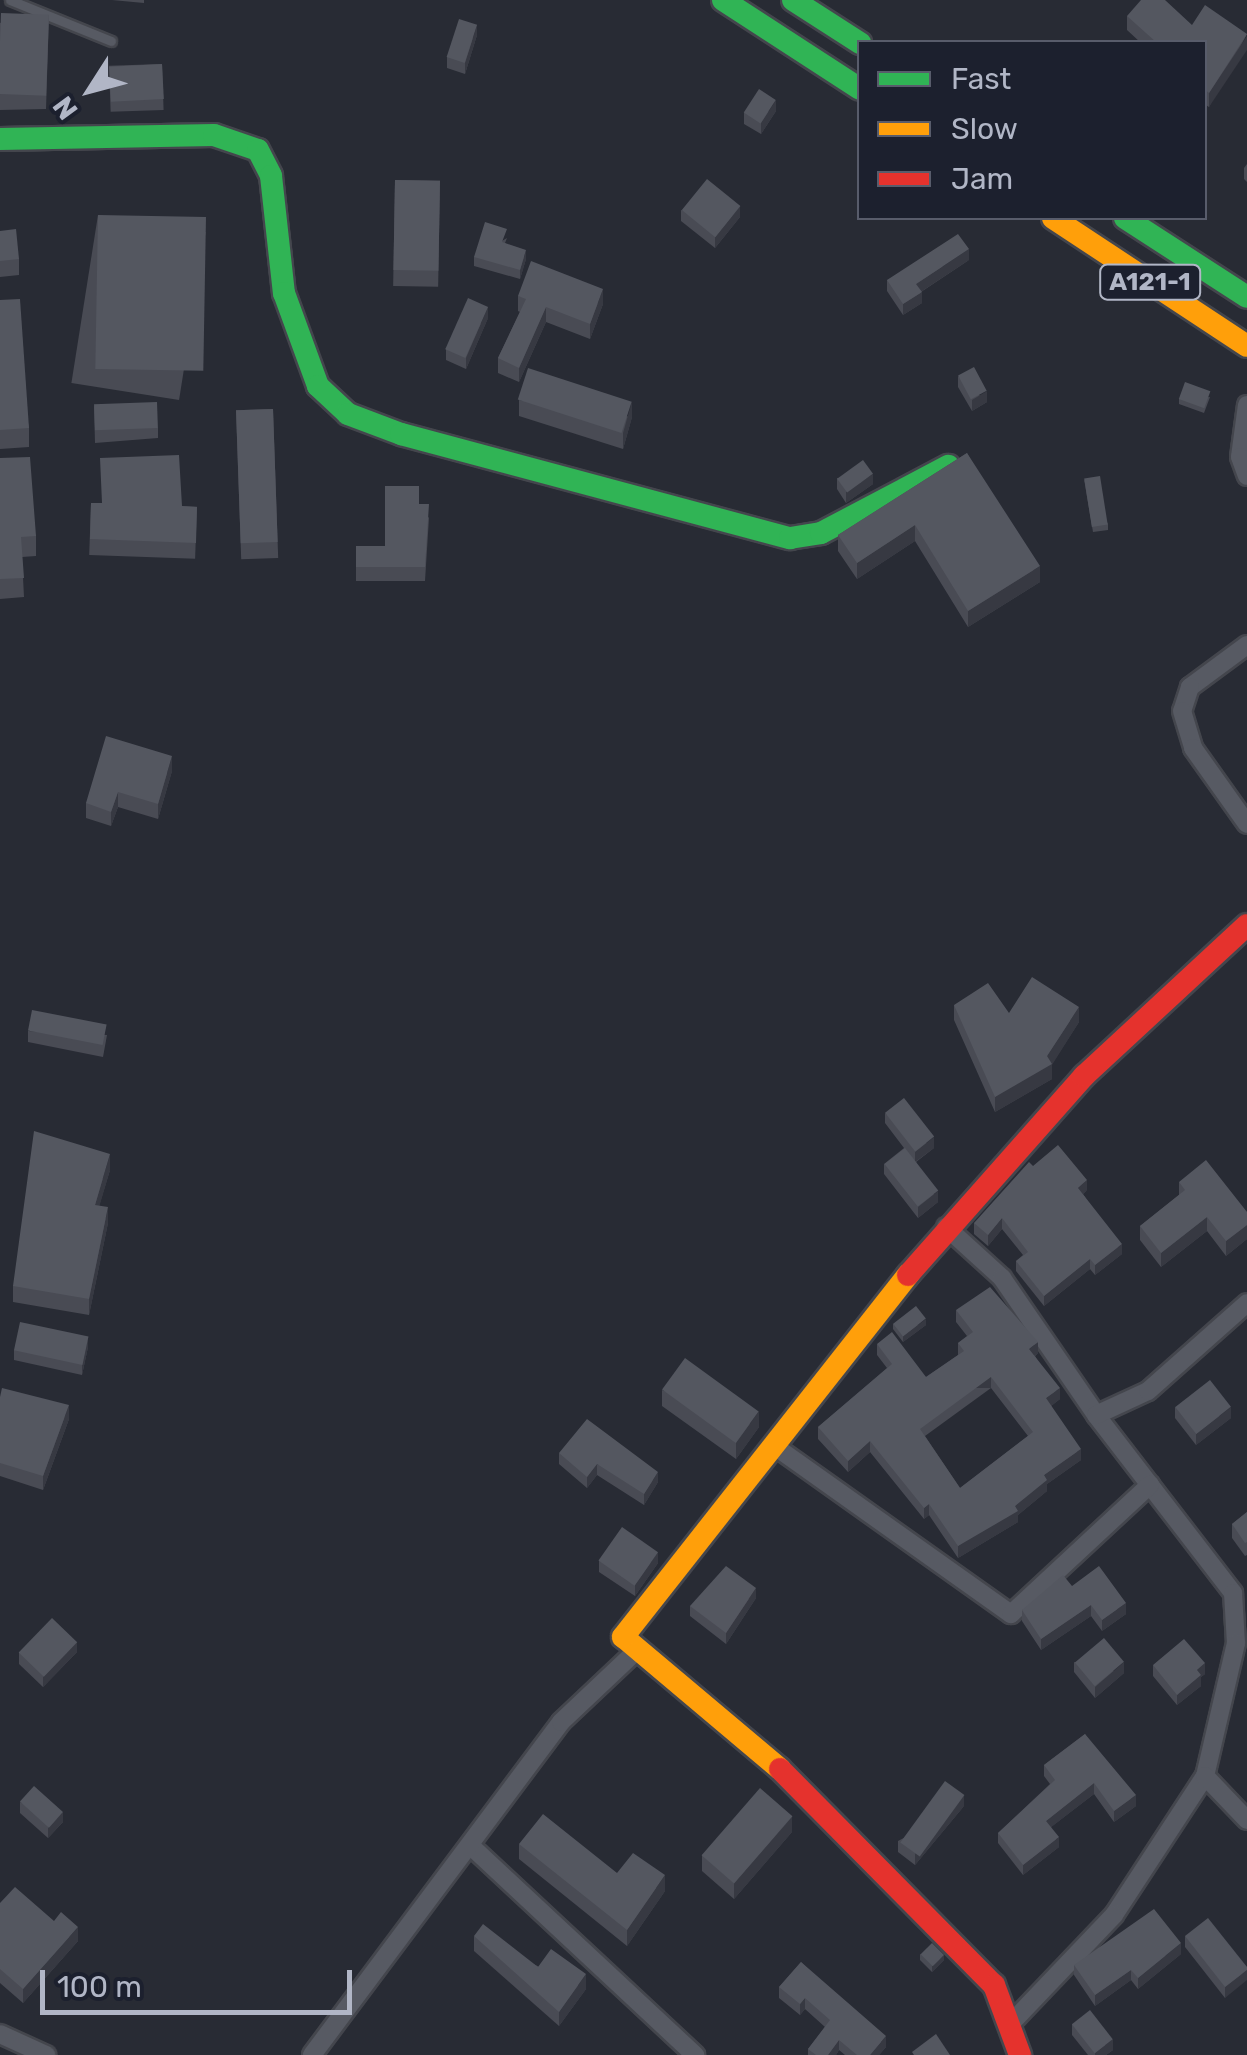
<!DOCTYPE html>
<style>
body{margin:0}
#map{position:relative;width:1247px;height:2055px;overflow:hidden;background:#282b34;font-family:Rubik,sans-serif}
div>[style]{position:absolute}
.roads{filter:drop-shadow(2px 0 #44464d) drop-shadow(-2px 0 #44464d) drop-shadow(0 2px #44464d) drop-shadow(0 -2px #44464d)}
.lane>*{height:9px;margin:-4.5px;padding:0 4.5px;transform-origin:4.5px;border-radius:4.5px;background:#575a63}
.street>*{height:18px;margin:-9px;padding:0 9px;transform-origin:9px;border-radius:9px;background:#575a63}
.fast>*{height:22px;margin:-11px;padding:0 11px;transform-origin:11px;border-radius:11px;background:#30b455}
.slow>*{height:22px;margin:-11px;padding:0 11px;transform-origin:11px;border-radius:11px;background:#ff9f0a}
.jam>*{height:22px;margin:-11px;padding:0 11px;transform-origin:11px;border-radius:11px;background:#e5322d}
.wall>*{inset:0;background:#494b54;transform-origin:0 0}
.shaded-wall>*{inset:0;background:#373942;transform-origin:0 0}
.building>*{inset:0;background:#545760;transform-origin:0 0}
span{translate:-50% -50%;white-space:nowrap;text-align:center;line-height:1.15;-webkit-text-stroke:9px #1c202e;paint-order:stroke}
.shield-label span{padding:2px 8px;background:#1c202e;border:2px solid;border-radius:8px;-webkit-text-stroke-width:0}
.shield-label{font-size:25px;color:#b1b6c6;font-weight:700}
.legend{position:absolute;left:857px;top:40px;width:350px;height:180px;box-sizing:border-box;background:#1c202e;border:2px solid #585c6b;margin:0;padding:12px 18px;list-style:none;font-size:30px;color:#b1b6c6}
.legend li{display:flex;align-items:center;gap:20px;height:50px}
.legend b{width:50px;border:2px solid #585c6b}
.north{position:absolute;left:40px;top:40px;width:100px;height:100px;-webkit-text-stroke:8px #1c202e;paint-order:stroke;rotate:234deg;font-size:28px;font-weight:700;line-height:40px;text-align:center;color:#b1b6c6}
.north::after{content:'';display:block;margin:auto;width:35px;height:45px;background:#b1b6c6;clip-path:polygon(50% 0,100% 100%,50% 72%,0 100%)}
.scale{position:absolute;left:40px;top:1970px;width:312px;height:45px;box-sizing:border-box;border:5px solid #b1b6c6;border-top:0;padding-left:12px;font-size:30px;line-height:35px;white-space:nowrap;color:#b1b6c6;-webkit-text-stroke:8px #1c202e;paint-order:stroke}
</style>
<div id="map">
<div class="roads">
<div class="lane">
<div style="left:10px;top:0;width:109px;rotate:22.1deg"></div>
</div>
<div class="street">
<div style="left:1247px;top:405px;width:52px;rotate:97.7deg"></div>
<div style="left:1240px;top:457px;width:20px;rotate:70deg"></div>
<div style="left:1247px;top:645px;width:71px;rotate:143.6deg"></div>
<div style="left:1190px;top:687px;width:25px;rotate:108deg"></div>
<div style="left:1182px;top:711px;width:39px;rotate:73deg"></div>
<div style="left:1193px;top:748px;width:93px;rotate:54.6deg"></div>
<div style="left:946px;top:1227px;width:76px;rotate:42.3deg"></div>
<div style="left:1002px;top:1278px;width:166px;rotate:55.5deg"></div>
<div style="left:1096px;top:1415px;width:225px;rotate:52.4deg"></div>
<div style="left:1233px;top:1593px;width:50px;rotate:86.6deg"></div>
<div style="left:1236px;top:1643px;width:137px;rotate:103.1deg"></div>
<div style="left:1205px;top:1776px;width:166px;rotate:123.2deg"></div>
<div style="left:1114px;top:1915px;width:148px;rotate:133.6deg"></div>
<div style="left:1096px;top:1415px;width:57px;rotate:-24.8deg"></div>
<div style="left:1148px;top:1391px;width:132px;rotate:-41.6deg"></div>
<div style="left:773px;top:1445px;width:292px;rotate:35.4deg"></div>
<div style="left:1011px;top:1614px;width:190px;rotate:-42.9deg"></div>
<div style="left:1205px;top:1776px;width:61px;rotate:46.3deg"></div>
<div style="left:473px;top:1848px;width:304px;rotate:43deg"></div>
<div style="left:0;top:2034px;width:51px;rotate:24.5deg"></div>
<div style="left:312px;top:2055px;width:416px;rotate:-53.2deg"></div>
<div style="left:561px;top:1722px;width:102px;rotate:-43.4deg"></div>
</div>
<div class="fast">
<div style="left:723px;top:0;width:163px;rotate:33deg"></div>
<div style="left:793px;top:0;width:80px;rotate:32.7deg"></div>
<div style="left:0;top:139px;width:214px;rotate:-1.1deg"></div>
<div style="left:214px;top:135px;width:46px;rotate:18.8deg"></div>
<div style="left:258px;top:150px;width:29px;rotate:63deg"></div>
<div style="left:271px;top:176px;width:118px;rotate:83.7deg"></div>
<div style="left:284px;top:293px;width:99px;rotate:69.9deg"></div>
<div style="left:318px;top:386px;width:41px;rotate:43deg"></div>
<div style="left:348px;top:414px;width:57px;rotate:20.7deg"></div>
<div style="left:401px;top:434px;width:403px;rotate:15deg"></div>
<div style="left:790px;top:538px;width:31px;rotate:-9deg"></div>
<div style="left:821px;top:533px;width:144px;rotate:-27.8deg"></div>
<div style="left:1125px;top:218px;width:145px;rotate:32.9deg"></div>
</div>
<div class="slow">
<div style="left:1053px;top:218px;width:232px;rotate:33.4deg"></div>
<div style="left:780px;top:1769px;width:205px;rotate:-139.9deg"></div>
<div style="left:623px;top:1637px;width:461px;rotate:-51.8deg"></div>
</div>
<div class="jam">
<div style="left:908px;top:1275px;width:266px;rotate:-48.5deg"></div>
<div style="left:1084px;top:1076px;width:222px;rotate:-42.8deg"></div>
<div style="left:780px;top:1769px;width:304px;rotate:45.3deg"></div>
<div style="left:994px;top:1985px;width:75px;rotate:69.6deg"></div>
</div>
</div>
<div class="wall">
<div style="clip-path:polygon(112px 0,144px 0,144px 3px)"></div>
<div style="clip-path:polygon(49px 15px,46px 109px,0 110px,0 23px)"></div>
<div style="clip-path:polygon(1127px 16px,1247px 34px,1209px 107px,1204px 104px,1204px 42px,1140px 42px,1127px 30px)"></div>
<div style="clip-path:polygon(477px 35px,465px 74px,447px 68px,447px 57px)"></div>
<div style="left:162px;top:64px;width:46px;height:53px;rotate:88deg"></div>
<div style="clip-path:polygon(776px 111px,761px 134px,744px 124px,744px 113px)"></div>
<div style="clip-path:polygon(1247px 164px,1247px 182px,1244px 179px,1244px 168px)"></div>
<div style="left:395px;top:180px;width:45px;height:106px;rotate:1deg"></div>
<div style="clip-path:polygon(681px 210px,740px 217px,715px 248px,681px 221px)"></div>
<div style="left:98px;top:215px;width:109px;height:170px;rotate:9deg"></div>
<div style="clip-path:polygon(0 231px,19px 259px,19px 275px,0 277px)"></div>
<div style="clip-path:polygon(507px 238px,505px 243px,526px 259px,520px 279px,474px 266px,474px 257px)"></div>
<div style="clip-path:polygon(969px 260px,921px 292px,922px 303px,903px 315px,887px 291px,887px 280px)"></div>
<div style="clip-path:polygon(518px 296px,603px 304px,590px 339px,546px 322px,519px 382px,498px 373px,498px 358px,520px 312px,518px 311px)"></div>
<div style="clip-path:polygon(0 300px,29px 428px,29px 447px,0 449px)"></div>
<div style="clip-path:polygon(488px 318px,466px 369px,446px 360px,446px 349px)"></div>
<div style="clip-path:polygon(958px 376px,987px 402px,972px 411px,958px 387px)"></div>
<div style="clip-path:polygon(1210px 397px,1204px 413px,1179px 404px,1179px 399px)"></div>
<div style="clip-path:polygon(519px 400px,632px 417px,623px 449px,519px 416px)"></div>
<div style="clip-path:polygon(94px 406px,158px 428px,158px 438px,95px 443px)"></div>
<div style="left:273px;top:409px;width:149px;height:37px;rotate:88deg"></div>
<div style="clip-path:polygon(967px 453px,1040px 582px,968px 627px,915px 541px,857px 579px,838px 551px,838px 535px)"></div>
<div style="clip-path:polygon(0 458px,36px 536px,36px 556px,22px 557px,24px 597px,0 599px)"></div>
<div style="clip-path:polygon(837px 478px,873px 484px,846px 503px,837px 489px)"></div>
<div style="clip-path:polygon(1084px 479px,1108px 524px,1108px 530px,1093px 532px)"></div>
<div style="left:91px;top:503px;width:106px;height:52px;rotate:2deg"></div>
<div style="clip-path:polygon(419px 504px,429px 518px,425px 581px,356px 581px,356px 546px,385px 546px)"></div>
<div style="clip-path:polygon(172px 771px,158px 819px,118px 807px,111px 826px,86px 818px,86px 803px)"></div>
<div style="clip-path:polygon(954px 1005px,1009px 1013px,1079px 1022px,1052px 1064px,1052px 1079px,995px 1112px,954px 1020px)"></div>
<div style="clip-path:polygon(28px 1031px,107px 1035px,103px 1057px,28px 1042px)"></div>
<div style="clip-path:polygon(885px 1113px,934px 1148px,916px 1162px,938px 1202px,918px 1218px,884px 1174px,884px 1164px,904px 1148px,885px 1123px)"></div>
<div style="clip-path:polygon(110px 1170px,99px 1206px,108px 1223px,89px 1315px,13px 1302px,13px 1286px)"></div>
<div style="clip-path:polygon(1179px 1182px,1247px 1212px,1247px 1239px,1226px 1256px,1207px 1231px,1161px 1267px,1140px 1240px,1140px 1226px,1179px 1195px)"></div>
<div style="clip-path:polygon(1087px 1190px,1083px 1194px,1122px 1254px,1095px 1275px,1090px 1269px,1044px 1306px,1016px 1271px,1016px 1261px,1023px 1255px,1002px 1229px,988px 1246px,974px 1234px,974px 1223px)"></div>
<div style="clip-path:polygon(evenodd,956px 1310px,1038px 1353px,1035px 1356px,1060px 1399px,1051px 1406px,1081px 1460px,1047px 1484px,1047px 1491px,1018px 1515px,1018px 1522px,958px 1558px,929px 1515px,924px 1519px,870px 1452px,848px 1472px,818px 1439px,818px 1427px,887px 1368px,877px 1355px,877px 1344px,926px 1377px,958px 1355px,958px 1343px,967px 1336px,956px 1322px,956px 1310px,991px 1388px,1028px 1436px,960px 1488px,925px 1436px,991px 1388px)"></div>
<div style="clip-path:polygon(893px 1324px,926px 1325px,903px 1342px,893px 1329px)"></div>
<div style="clip-path:polygon(88px 1347px,82px 1375px,14px 1360px,14px 1350px)"></div>
<div style="clip-path:polygon(662px 1390px,759px 1427px,736px 1459px,662px 1406px)"></div>
<div style="clip-path:polygon(0 1397px,69px 1419px,43px 1490px,0 1476px)"></div>
<div style="clip-path:polygon(1175px 1407px,1231px 1418px,1196px 1445px,1175px 1418px)"></div>
<div style="clip-path:polygon(559px 1453px,658px 1482px,644px 1505px,597px 1475px,587px 1488px,559px 1464px)"></div>
<div style="clip-path:polygon(1247px 1512px,1247px 1555px,1245px 1556px,1232px 1538px,1232px 1524px)"></div>
<div style="clip-path:polygon(599px 1561px,658px 1563px,635px 1596px,599px 1572px)"></div>
<div style="clip-path:polygon(1072px 1586px,1126px 1614px,1102px 1631px,1091px 1616px,1041px 1650px,1022px 1621px,1022px 1610px)"></div>
<div style="clip-path:polygon(756px 1598px,726px 1644px,690px 1616px,690px 1606px)"></div>
<div style="clip-path:polygon(77px 1652px,43px 1687px,19px 1664px,19px 1653px)"></div>
<div style="clip-path:polygon(1074px 1662px,1124px 1673px,1095px 1698px,1074px 1672px)"></div>
<div style="clip-path:polygon(1153px 1665px,1205px 1674px,1201px 1677px,1201px 1686px,1177px 1705px,1153px 1676px)"></div>
<div style="clip-path:polygon(1085px 1734px,1136px 1806px,1114px 1822px,1094px 1794px,1051px 1827px,1059px 1847px,1023px 1875px,998px 1843px,998px 1833px,1050px 1784px,1044px 1776px,1044px 1765px)"></div>
<div style="clip-path:polygon(20px 1802px,63px 1822px,48px 1838px,20px 1813px)"></div>
<div style="clip-path:polygon(964px 1806px,915px 1865px,898px 1852px,898px 1841px)"></div>
<div style="clip-path:polygon(792px 1832px,734px 1899px,702px 1871px,702px 1855px)"></div>
<div style="clip-path:polygon(519px 1844px,617px 1873px,665px 1891px,627px 1946px,519px 1859px)"></div>
<div style="clip-path:polygon(0 1903px,78px 1941px,23px 2003px,0 1983px)"></div>
<div style="clip-path:polygon(474px 1936px,586px 1989px,559px 2026px,474px 1951px)"></div>
<div style="clip-path:polygon(1185px 1936px,1247px 1967px,1225px 1998px,1185px 1947px)"></div>
<div style="clip-path:polygon(920px 1954px,944px 1960px,932px 1972px,920px 1960px)"></div>
<div style="clip-path:polygon(1181px 1954px,1138px 1989px,1131px 1980px,1095px 2006px,1074px 1975px,1074px 1965px)"></div>
<div style="clip-path:polygon(801px 1962px,886px 2047px,879px 2055px,845px 2055px,839px 2050px,836px 2055px,808px 2055px,808px 2049px,825px 2027px,805px 2009px,800px 2015px,779px 1998px,779px 1987px)"></div>
<div style="clip-path:polygon(1072px 2024px,1113px 2050px,1106px 2055px,1088px 2055px,1072px 2035px)"></div>
</div>
<div class="shaded-wall">
<div style="clip-path:polygon(477px 25px,477px 35px,465px 74px,465px 63px)"></div>
<div style="clip-path:polygon(1247px 36px,1247px 50px,1209px 107px,1209px 93px)"></div>
<div style="clip-path:polygon(776px 100px,776px 111px,761px 134px,761px 123px)"></div>
<div style="clip-path:polygon(740px 206px,740px 217px,715px 248px,715px 237px)"></div>
<div style="clip-path:polygon(969px 249px,969px 260px,916px 295px,916px 284px)"></div>
<div style="clip-path:polygon(526px 250px,526px 259px,520px 279px,520px 270px)"></div>
<div style="clip-path:polygon(603px 289px,603px 304px,590px 339px,590px 324px)"></div>
<div style="clip-path:polygon(922px 292px,922px 303px,903px 315px,903px 304px)"></div>
<div style="clip-path:polygon(488px 307px,488px 318px,466px 369px,466px 358px)"></div>
<div style="clip-path:polygon(546px 307px,546px 322px,519px 382px,519px 368px)"></div>
<div style="clip-path:polygon(987px 391px,987px 402px,972px 411px,972px 400px)"></div>
<div style="clip-path:polygon(632px 401px,632px 417px,623px 449px,623px 433px)"></div>
<div style="clip-path:polygon(873px 474px,873px 484px,846px 503px,846px 492px)"></div>
<div style="clip-path:polygon(915px 525px,915px 541px,857px 579px,857px 563px)"></div>
<div style="clip-path:polygon(1040px 566px,1040px 582px,968px 627px,968px 611px)"></div>
<div style="clip-path:polygon(172px 756px,172px 771px,158px 819px,158px 804px)"></div>
<div style="clip-path:polygon(118px 792px,118px 807px,111px 826px,111px 812px)"></div>
<div style="clip-path:polygon(1079px 1007px,1079px 1022px,1052px 1065px,1052px 1079px,995px 1112px,995px 1097px,1047px 1056px)"></div>
<div style="clip-path:polygon(934px 1137px,934px 1148px,915px 1162px,915px 1152px)"></div>
<div style="clip-path:polygon(110px 1154px,110px 1170px,95px 1221px,95px 1205px)"></div>
<div style="clip-path:polygon(1087px 1180px,1087px 1190px,1078px 1198px,1078px 1188px)"></div>
<div style="clip-path:polygon(938px 1191px,938px 1202px,918px 1218px,918px 1207px)"></div>
<div style="clip-path:polygon(108px 1207px,108px 1223px,89px 1315px,89px 1299px)"></div>
<div style="clip-path:polygon(1207px 1217px,1207px 1231px,1161px 1267px,1161px 1253px)"></div>
<div style="clip-path:polygon(1002px 1218px,1002px 1229px,988px 1246px,988px 1235px)"></div>
<div style="clip-path:polygon(1247px 1225px,1247px 1239px,1226px 1256px,1226px 1241px)"></div>
<div style="clip-path:polygon(1122px 1244px,1122px 1254px,1095px 1275px,1095px 1265px)"></div>
<div style="clip-path:polygon(1090px 1259px,1090px 1269px,1044px 1306px,1044px 1296px)"></div>
<div style="clip-path:polygon(926px 1319px,926px 1325px,903px 1342px,903px 1336px)"></div>
<div style="clip-path:polygon(88px 1337px,88px 1347px,82px 1375px,82px 1364px)"></div>
<div style="clip-path:polygon(1038px 1342px,1038px 1353px,1029px 1360px,1029px 1349px)"></div>
<div style="left:991px;top:1377px;width:11px;height:88px;rotate:90deg"></div>
<div style="clip-path:polygon(1060px 1388px,1060px 1399px,1046px 1410px,1046px 1398px)"></div>
<div style="clip-path:polygon(69px 1405px,69px 1419px,43px 1490px,43px 1476px)"></div>
<div style="clip-path:polygon(1231px 1407px,1231px 1418px,1196px 1445px,1196px 1434px)"></div>
<div style="clip-path:polygon(759px 1411px,759px 1427px,736px 1459px,736px 1443px)"></div>
<div style="clip-path:polygon(870px 1441px,870px 1452px,848px 1472px,848px 1461px)"></div>
<div style="clip-path:polygon(1081px 1449px,1081px 1460px,1047px 1484px,1047px 1491px,1018px 1515px,1018px 1522px,958px 1558px,958px 1546px,1015px 1506px,1044px 1475px)"></div>
<div style="clip-path:polygon(597px 1464px,597px 1475px,587px 1488px,587px 1477px)"></div>
<div style="clip-path:polygon(658px 1472px,658px 1482px,644px 1505px,644px 1494px)"></div>
<div style="clip-path:polygon(929px 1504px,929px 1515px,924px 1519px,924px 1508px)"></div>
<div style="clip-path:polygon(658px 1552px,658px 1563px,635px 1596px,635px 1585px)"></div>
<div style="clip-path:polygon(756px 1588px,756px 1598px,726px 1644px,726px 1633px)"></div>
<div style="clip-path:polygon(1126px 1603px,1126px 1614px,1102px 1631px,1102px 1620px)"></div>
<div style="clip-path:polygon(1091px 1605px,1091px 1616px,1041px 1650px,1041px 1639px)"></div>
<div style="clip-path:polygon(77px 1642px,77px 1652px,43px 1687px,43px 1677px)"></div>
<div style="clip-path:polygon(1124px 1662px,1124px 1673px,1095px 1698px,1095px 1687px)"></div>
<div style="clip-path:polygon(1205px 1663px,1205px 1674px,1201px 1677px,1201px 1686px,1177px 1705px,1177px 1695px,1197px 1670px)"></div>
<div style="clip-path:polygon(1094px 1783px,1094px 1794px,1046px 1831px,1046px 1821px)"></div>
<div style="clip-path:polygon(964px 1795px,964px 1806px,915px 1865px,915px 1854px)"></div>
<div style="clip-path:polygon(1136px 1795px,1136px 1806px,1114px 1822px,1114px 1811px)"></div>
<div style="clip-path:polygon(63px 1812px,63px 1822px,48px 1838px,48px 1828px)"></div>
<div style="clip-path:polygon(792px 1816px,792px 1832px,734px 1899px,734px 1883px)"></div>
<div style="clip-path:polygon(1059px 1837px,1059px 1847px,1023px 1875px,1023px 1865px)"></div>
<div style="clip-path:polygon(665px 1875px,665px 1891px,627px 1946px,627px 1930px)"></div>
<div style="clip-path:polygon(78px 1927px,78px 1941px,23px 2003px,23px 1989px)"></div>
<div style="clip-path:polygon(1181px 1943px,1181px 1954px,1138px 1989px,1138px 1978px)"></div>
<div style="clip-path:polygon(944px 1955px,944px 1960px,932px 1972px,932px 1966px)"></div>
<div style="clip-path:polygon(1131px 1970px,1131px 1980px,1095px 2006px,1095px 1995px)"></div>
<div style="clip-path:polygon(1247px 1970px,1247px 1980px,1225px 1998px,1225px 1987px)"></div>
<div style="clip-path:polygon(586px 1974px,586px 1989px,559px 2026px,559px 2012px)"></div>
<div style="clip-path:polygon(805px 1998px,805px 2009px,800px 2015px,800px 2004px)"></div>
<div style="clip-path:polygon(886px 2036px,886px 2047px,879px 2055px,870px 2055px)"></div>
<div style="clip-path:polygon(1113px 2039px,1113px 2050px,1106px 2055px,1095px 2055px,1095px 2053px)"></div>
<div style="clip-path:polygon(839px 2040px,839px 2050px,836px 2055px,828px 2055px)"></div>
</div>
<div class="building">
<div style="clip-path:polygon(1141px 0,1165px 0,1192px 25px,1205px 5px,1247px 34px,1209px 93px,1204px 89px,1204px 42px,1156px 42px,1127px 16px)"></div>
<div style="left:1px;top:13px;width:48px;height:81px;rotate:2deg"></div>
<div style="left:459px;top:19px;width:19px;height:40px;rotate:18deg"></div>
<div style="left:162px;top:64px;width:35px;height:53px;rotate:87deg"></div>
<div style="left:759px;top:89px;width:20px;height:28px;rotate:33deg"></div>
<div style="left:707px;top:179px;width:43px;height:40px;rotate:39deg"></div>
<div style="left:395px;top:180px;width:45px;height:90px;rotate:1deg"></div>
<div style="left:98px;top:215px;width:108px;height:154px;rotate:1deg"></div>
<div style="clip-path:polygon(485px 222px,507px 229px,502px 242px,526px 250px,520px 270px,474px 257px)"></div>
<div style="clip-path:polygon(16px 229px,19px 259px,0 261px,0 231px)"></div>
<div style="clip-path:polygon(958px 234px,969px 249px,916px 284px,922px 292px,903px 304px,887px 280px)"></div>
<div style="clip-path:polygon(531px 261px,603px 289px,590px 324px,546px 307px,519px 368px,498px 358px,526px 299px,518px 296px)"></div>
<div style="left:468px;top:298px;width:22px;height:56px;rotate:24deg"></div>
<div style="clip-path:polygon(20px 299px,29px 428px,0 430px,0 300px)"></div>
<div style="left:974px;top:367px;width:27px;height:18px;rotate:62deg"></div>
<div style="left:528px;top:368px;width:109px;height:33px;rotate:18deg"></div>
<div style="left:1185px;top:382px;width:27px;height:18px;rotate:20deg"></div>
<div style="left:157px;top:402px;width:26px;height:63px;rotate:88deg"></div>
<div style="left:273px;top:409px;width:133px;height:37px;rotate:88deg"></div>
<div style="clip-path:polygon(967px 453px,1040px 566px,968px 611px,915px 525px,857px 563px,838px 535px)"></div>
<div style="clip-path:polygon(179px 455px,182px 506px,197px 507px,196px 543px,90px 539px,91px 503px,102px 503px,100px 458px)"></div>
<div style="clip-path:polygon(30px 457px,36px 536px,21px 537px,24px 578px,0 579px,0 458px)"></div>
<div style="left:863px;top:460px;width:17px;height:32px;rotate:54deg"></div>
<div style="left:1100px;top:476px;width:49px;height:16px;rotate:81deg"></div>
<div style="clip-path:polygon(385px 486px,419px 486px,419px 504px,429px 504px,425px 567px,356px 567px,356px 546px,385px 546px)"></div>
<div style="clip-path:polygon(106px 736px,172px 756px,158px 804px,118px 792px,111px 812px,86px 803px)"></div>
<div style="clip-path:polygon(1032px 977px,1079px 1007px,1047px 1056px,1052px 1064px,995px 1097px,954px 1005px,988px 983px,1009px 1013px)"></div>
<div style="left:32px;top:1010px;width:76px;height:21px;rotate:11deg"></div>
<div style="left:904px;top:1098px;width:49px;height:24px;rotate:52deg"></div>
<div style="clip-path:polygon(34px 1131px,110px 1154px,95px 1205px,108px 1207px,89px 1299px,13px 1286px)"></div>
<div style="clip-path:polygon(1058px 1145px,1087px 1180px,1078px 1188px,1122px 1244px,1095px 1265px,1090px 1259px,1044px 1296px,1016px 1261px,1028px 1252px,1002px 1218px,988px 1235px,974px 1223px,1029px 1162px,1033px 1166px)"></div>
<div style="left:905px;top:1148px;width:54px;height:26px;rotate:52deg"></div>
<div style="clip-path:polygon(1206px 1160px,1247px 1212px,1247px 1225px,1226px 1241px,1207px 1217px,1161px 1253px,1140px 1226px,1185px 1190px,1179px 1182px)"></div>
<div style="clip-path:polygon(evenodd,990px 1287px,1038px 1342px,1029px 1349px,1060px 1388px,1046px 1398px,1081px 1449px,1044px 1475px,1047px 1480px,1015px 1506px,1018px 1511px,958px 1546px,929px 1504px,924px 1508px,870px 1441px,848px 1461px,818px 1427px,892px 1364px,877px 1344px,892px 1332px,926px 1377px,964px 1351px,958px 1343px,973px 1332px,956px 1310px,990px 1287px,991px 1377px,1033px 1432px,960px 1488px,920px 1429px,991px 1377px)"></div>
<div style="left:916px;top:1306px;width:16px;height:29px;rotate:52deg"></div>
<div style="left:20px;top:1322px;width:70px;height:29px;rotate:12deg"></div>
<div style="left:685px;top:1358px;width:91px;height:39px;rotate:36deg"></div>
<div style="left:1210px;top:1380px;width:34px;height:44px;rotate:52deg"></div>
<div style="clip-path:polygon(2px 1388px,69px 1405px,43px 1476px,0 1463px,0 1397px)"></div>
<div style="clip-path:polygon(587px 1419px,658px 1472px,644px 1494px,597px 1464px,587px 1477px,559px 1453px)"></div>
<div style="clip-path:polygon(1247px 1512px,1247px 1542px,1245px 1543px,1232px 1524px)"></div>
<div style="left:622px;top:1527px;width:44px;height:41px;rotate:35deg"></div>
<div style="clip-path:polygon(726px 1566px,756px 1588px,726px 1633px,690px 1606px)"></div>
<div style="clip-path:polygon(1099px 1566px,1126px 1603px,1102px 1620px,1091px 1605px,1041px 1639px,1022px 1610px,1063px 1575px,1072px 1586px)"></div>
<div style="left:52px;top:1618px;width:35px;height:48px;rotate:44deg"></div>
<div style="left:1104px;top:1638px;width:31px;height:38px;rotate:50deg"></div>
<div style="clip-path:polygon(1184px 1639px,1205px 1663px,1197px 1670px,1201px 1675px,1177px 1695px,1153px 1665px)"></div>
<div style="clip-path:polygon(1085px 1734px,1136px 1795px,1114px 1811px,1094px 1783px,1046px 1821px,1059px 1837px,1023px 1865px,998px 1833px,1055px 1780px,1044px 1765px)"></div>
<div style="left:945px;top:1781px;width:24px;height:76px;rotate:36deg"></div>
<div style="left:34px;top:1786px;width:39px;height:21px;rotate:42deg"></div>
<div style="left:760px;top:1788px;width:43px;height:89px;rotate:41deg"></div>
<div style="clip-path:polygon(543px 1814px,617px 1873px,633px 1853px,665px 1875px,627px 1930px,519px 1844px)"></div>
<div style="clip-path:polygon(15px 1887px,54px 1921px,61px 1912px,78px 1927px,23px 1989px,0 1969px,0 1903px)"></div>
<div style="clip-path:polygon(1154px 1909px,1181px 1943px,1138px 1978px,1131px 1970px,1095px 1995px,1074px 1965px)"></div>
<div style="clip-path:polygon(1208px 1918px,1247px 1967px,1247px 1970px,1225px 1987px,1185px 1936px)"></div>
<div style="clip-path:polygon(483px 1924px,538px 1967px,551px 1949px,586px 1974px,559px 2012px,474px 1936px)"></div>
<div style="left:932px;top:1943px;width:17px;height:16px;rotate:45deg"></div>
<div style="clip-path:polygon(801px 1962px,886px 2036px,870px 2055px,857px 2055px,839px 2040px,828px 2055px,816px 2055px,808px 2049px,830px 2020px,805px 1998px,800px 2004px,779px 1987px)"></div>
<div style="left:1090px;top:2010px;width:37px;height:23px;rotate:52deg"></div>
<div style="clip-path:polygon(936px 2034px,950px 2055px,914px 2055px,912px 2052px)"></div>
</div>
<div class="shield-label">
<span style="left:1150px;top:282px">A121-1</span>
</div>
<ul class="legend">
<li><b style="height:12px;background:#30b455"></b>Fast</li>
<li><b style="height:12px;background:#ff9f0a"></b>Slow</li>
<li><b style="height:12px;background:#e5322d"></b>Jam</li>
</ul>
<div class="north">N</div>
<div class="scale">100 m</div>
</div>
